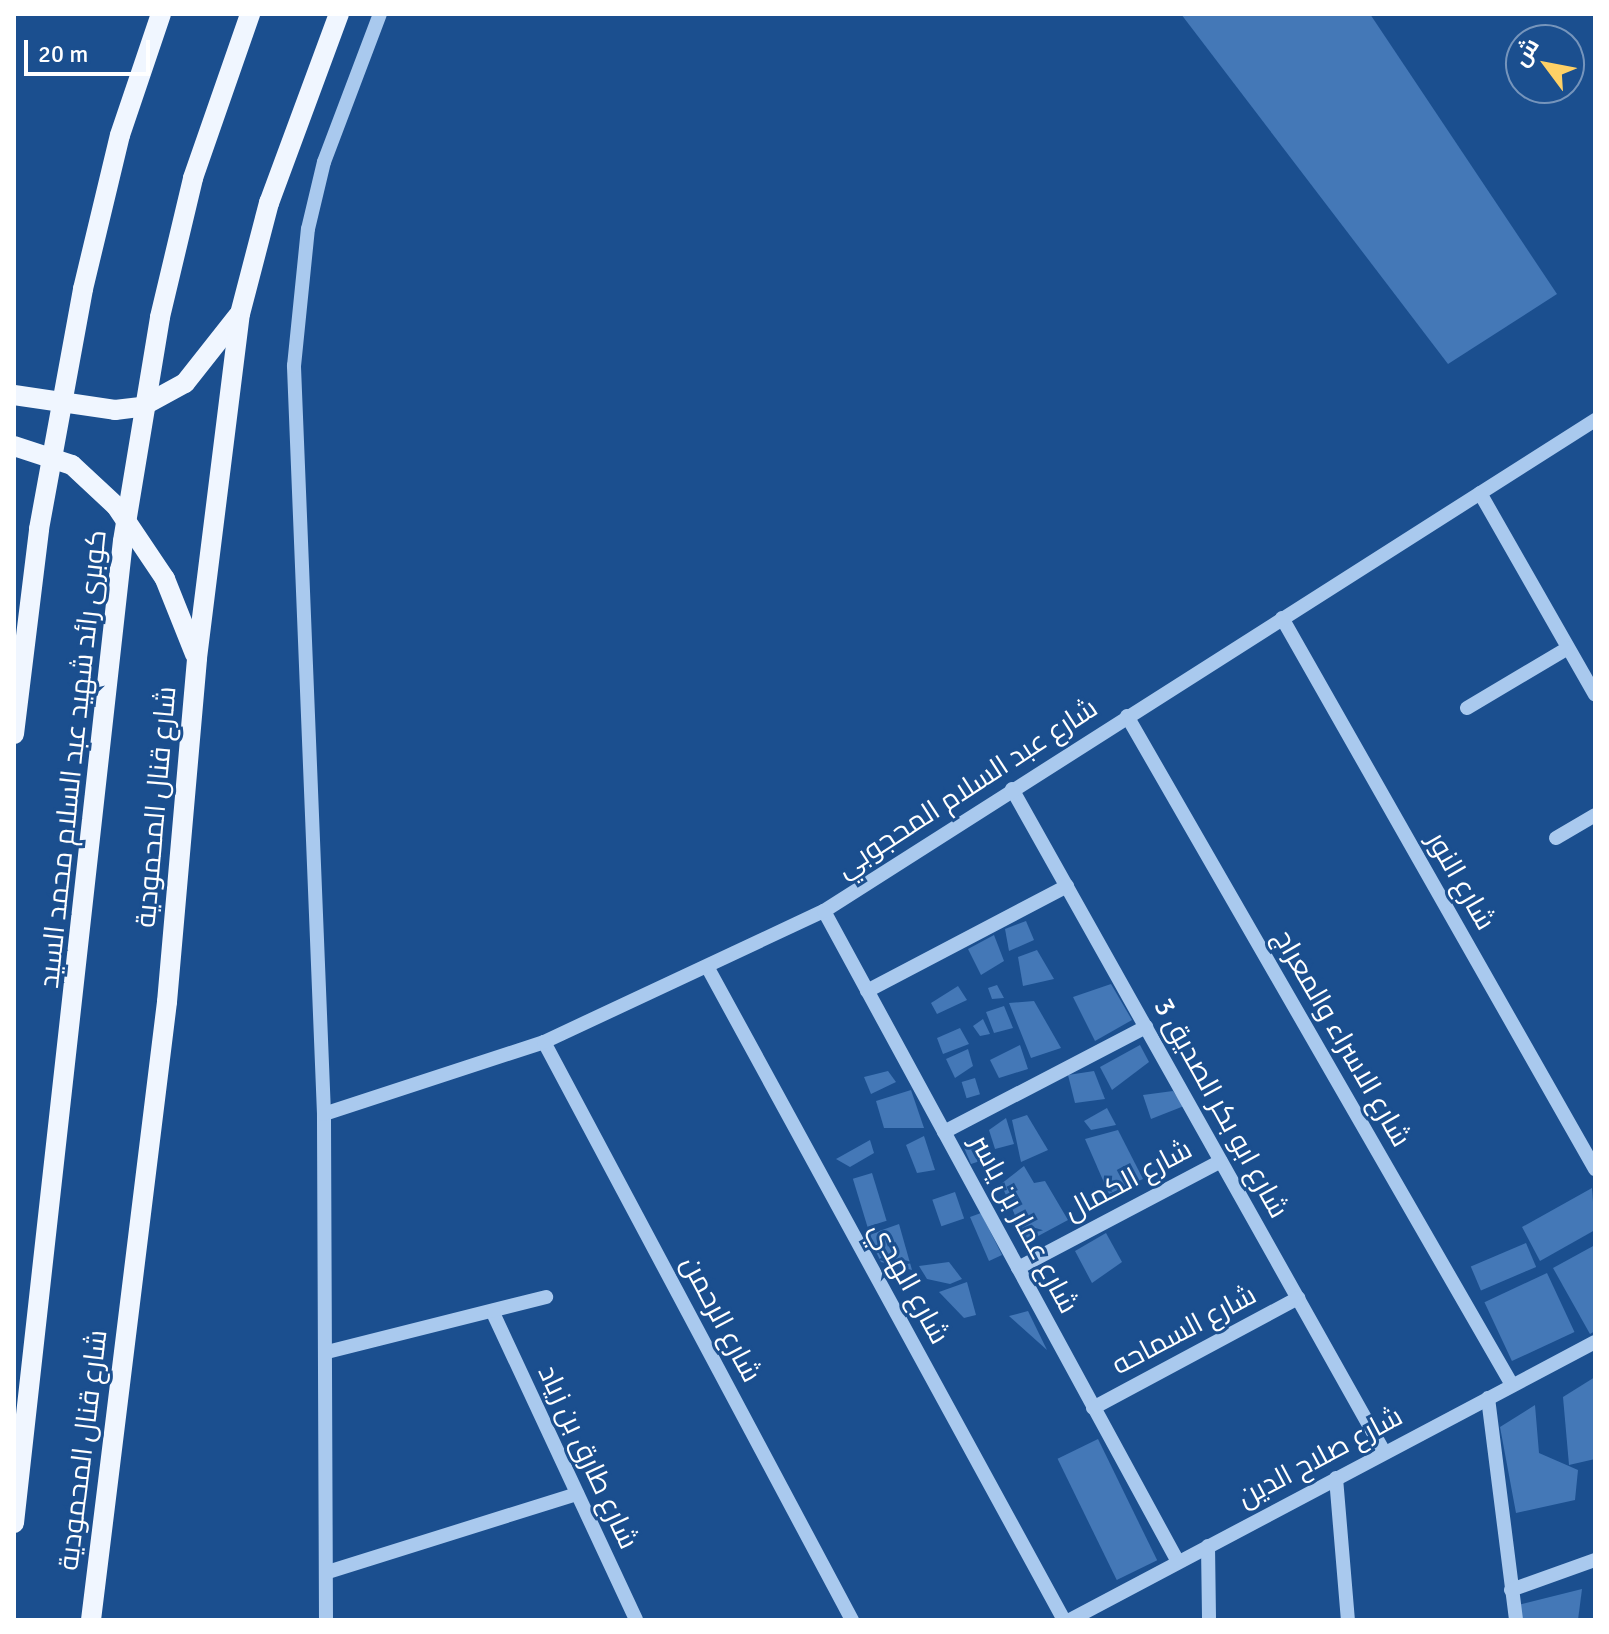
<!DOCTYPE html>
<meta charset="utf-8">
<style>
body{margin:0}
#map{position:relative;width:1609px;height:1634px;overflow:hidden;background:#1b4f8f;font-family:Signika,Cairo,sans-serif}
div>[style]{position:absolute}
.building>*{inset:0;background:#4478b7;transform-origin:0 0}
.minor>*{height:14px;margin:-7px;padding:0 7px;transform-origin:7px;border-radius:7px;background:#a9c9ee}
.major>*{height:20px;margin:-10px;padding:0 10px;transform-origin:10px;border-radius:10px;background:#f0f6ff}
span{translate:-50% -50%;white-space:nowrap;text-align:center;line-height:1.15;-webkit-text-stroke:6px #1b4f8f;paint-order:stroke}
.street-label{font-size:28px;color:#fff}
.frame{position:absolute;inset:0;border:16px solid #fff;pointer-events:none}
.north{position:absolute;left:1505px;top:24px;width:80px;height:80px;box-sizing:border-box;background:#1b4f8f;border:2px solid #7695bc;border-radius:50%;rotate:302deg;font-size:22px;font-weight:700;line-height:32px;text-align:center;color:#fff}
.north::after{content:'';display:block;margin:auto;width:28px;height:36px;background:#ffd166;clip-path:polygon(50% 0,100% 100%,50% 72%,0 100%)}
.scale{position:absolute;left:24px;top:40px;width:126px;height:36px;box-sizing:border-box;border:4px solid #fff;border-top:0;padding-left:10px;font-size:24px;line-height:28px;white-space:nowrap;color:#fff;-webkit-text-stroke:6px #1b4f8f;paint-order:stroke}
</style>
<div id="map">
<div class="building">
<div style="clip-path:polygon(1181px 14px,1370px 14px,1557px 294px,1448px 364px)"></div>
<div style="clip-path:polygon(1026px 921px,1034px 940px,1009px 951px,1005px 929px)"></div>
<div style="clip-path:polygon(994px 935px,1004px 961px,981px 975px,968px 949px)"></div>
<div style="clip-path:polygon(1037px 950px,1054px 979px,1023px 986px,1018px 957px)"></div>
<div style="clip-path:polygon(1111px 984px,1132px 1020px,1095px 1041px,1073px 997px)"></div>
<div style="clip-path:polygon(997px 985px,1004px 998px,992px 999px,988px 988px)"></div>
<div style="clip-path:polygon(958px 986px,967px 1000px,937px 1014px,931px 1003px)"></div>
<div style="clip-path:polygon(1034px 1001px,1061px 1048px,1031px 1058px,1009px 1003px)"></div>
<div style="clip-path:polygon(1004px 1006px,1013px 1028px,994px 1033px,986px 1012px)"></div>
<div style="clip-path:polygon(983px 1019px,990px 1034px,980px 1036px,973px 1026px)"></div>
<div style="clip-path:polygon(960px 1028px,969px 1044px,943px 1054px,937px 1038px)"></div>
<div style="clip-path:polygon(1020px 1045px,1028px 1069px,999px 1078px,990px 1060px)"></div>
<div style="clip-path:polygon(1140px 1045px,1149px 1062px,1112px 1090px,1100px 1067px)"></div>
<div style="clip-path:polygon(968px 1049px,973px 1066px,955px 1078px,946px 1059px)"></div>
<div style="clip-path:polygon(888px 1071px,896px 1082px,871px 1094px,864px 1077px)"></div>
<div style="clip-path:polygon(1094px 1071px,1105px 1099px,1075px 1103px,1068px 1075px)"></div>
<div style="left:975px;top:1078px;width:17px;height:14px;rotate:73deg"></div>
<div style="clip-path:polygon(911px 1090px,924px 1128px,884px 1128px,876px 1101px)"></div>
<div style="clip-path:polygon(1173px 1091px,1184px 1106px,1151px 1119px,1143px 1095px)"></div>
<div style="clip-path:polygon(1107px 1108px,1116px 1125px,1091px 1130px,1084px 1121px)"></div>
<div style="clip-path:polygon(1027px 1115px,1048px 1150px,1021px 1162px,1012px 1120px)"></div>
<div style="clip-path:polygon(1006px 1118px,1014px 1144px,995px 1149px,989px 1130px)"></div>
<div style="clip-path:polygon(1118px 1130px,1143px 1179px,1109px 1194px,1085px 1139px)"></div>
<div style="clip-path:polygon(924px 1136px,935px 1170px,917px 1173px,906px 1145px)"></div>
<div style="clip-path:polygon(981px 1138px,986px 1159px,971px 1164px,962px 1143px)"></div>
<div style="clip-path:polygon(870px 1140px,874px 1153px,850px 1167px,836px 1159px)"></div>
<div style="clip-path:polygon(1024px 1166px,1034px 1183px,1045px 1181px,1068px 1220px,1027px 1242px,1001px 1184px)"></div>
<div style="left:872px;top:1173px;width:50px;height:20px;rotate:73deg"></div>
<div style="clip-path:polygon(1592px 1188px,1595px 1230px,1540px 1261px,1522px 1227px)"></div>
<div style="left:955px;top:1192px;width:28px;height:24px;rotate:71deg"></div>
<div style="clip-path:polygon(981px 1213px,1002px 1255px,989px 1261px,970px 1217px)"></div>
<div style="clip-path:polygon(899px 1224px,912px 1270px,881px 1262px,868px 1235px)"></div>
<div style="clip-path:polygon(1106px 1233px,1122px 1262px,1092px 1283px,1075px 1251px)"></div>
<div style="left:1526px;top:1243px;width:26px;height:60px;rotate:67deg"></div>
<div style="clip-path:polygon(1595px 1245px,1595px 1331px,1590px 1334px,1553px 1268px)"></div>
<div style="clip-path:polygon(949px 1262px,962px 1279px,950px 1284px,927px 1279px,919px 1266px)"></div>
<div style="left:1547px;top:1273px;width:65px;height:69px;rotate:65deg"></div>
<div style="clip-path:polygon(967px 1282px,976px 1315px,964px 1318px,939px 1292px)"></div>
<div style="clip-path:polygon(1028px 1311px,1047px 1350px,1009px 1316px)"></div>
<div style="clip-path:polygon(1595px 1377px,1595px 1459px,1569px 1465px,1563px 1397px)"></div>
<div style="clip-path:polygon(1535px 1405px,1539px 1453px,1578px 1470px,1575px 1500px,1516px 1513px,1500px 1427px)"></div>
<div style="left:1098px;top:1439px;width:135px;height:45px;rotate:64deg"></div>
<div style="clip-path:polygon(1582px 1589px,1578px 1620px,1518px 1620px,1514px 1606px)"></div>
</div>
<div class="minor">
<div style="left:1480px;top:493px;width:232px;rotate:60.3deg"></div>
<div style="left:1282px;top:618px;width:634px;rotate:60.4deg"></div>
<div style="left:1467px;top:708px;width:117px;rotate:-30.7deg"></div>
<div style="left:1127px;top:716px;width:772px;rotate:60.08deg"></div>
<div style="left:1012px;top:789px;width:760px;rotate:60.7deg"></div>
<div style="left:1556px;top:838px;width:45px;rotate:-30.5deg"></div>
<div style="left:824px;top:911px;width:741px;rotate:61.46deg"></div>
<div style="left:709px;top:970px;width:741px;rotate:61.36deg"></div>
<div style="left:867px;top:991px;width:226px;rotate:-27.7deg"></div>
<div style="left:544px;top:1042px;width:655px;rotate:61.95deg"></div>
<div style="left:324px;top:1114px;width:231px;rotate:-18.1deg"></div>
<div style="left:544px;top:1042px;width:309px;rotate:-25.1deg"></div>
<div style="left:824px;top:911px;width:914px;rotate:-32.49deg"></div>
<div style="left:944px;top:1132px;width:228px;rotate:-27.5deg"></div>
<div style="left:1018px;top:1268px;width:229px;rotate:-27.8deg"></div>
<div style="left:494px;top:1315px;width:336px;rotate:65deg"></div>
<div style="left:327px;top:1352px;width:226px;rotate:-14.1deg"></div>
<div style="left:1488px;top:1398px;width:224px;rotate:82.8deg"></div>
<div style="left:1093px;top:1408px;width:233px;rotate:-28.2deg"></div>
<div style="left:1336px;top:1478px;width:143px;rotate:85.2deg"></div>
<div style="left:1208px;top:1546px;width:74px;rotate:89.2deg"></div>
<div style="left:331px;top:1571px;width:258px;rotate:-17.4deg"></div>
<div style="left:1511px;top:1590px;width:89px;rotate:-19.7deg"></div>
<div style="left:326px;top:1620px;width:506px;rotate:-90.23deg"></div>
<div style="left:324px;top:1114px;width:749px;rotate:-92.3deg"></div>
<div style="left:294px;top:366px;width:138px;rotate:-84.2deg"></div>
<div style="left:308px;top:229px;width:69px;rotate:-76.6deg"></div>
<div style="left:324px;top:162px;width:158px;rotate:-69.3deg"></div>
<div style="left:1070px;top:1620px;width:594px;rotate:-27.9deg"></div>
</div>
<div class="major">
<div style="left:14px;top:395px;width:102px;rotate:8.4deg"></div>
<div style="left:115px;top:410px;width:26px;rotate:-7deg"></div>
<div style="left:141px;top:407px;width:50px;rotate:-28.6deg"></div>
<div style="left:185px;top:383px;width:85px;rotate:-51.7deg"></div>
<div style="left:14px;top:446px;width:61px;rotate:18.1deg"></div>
<div style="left:72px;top:465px;width:60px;rotate:43deg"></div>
<div style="left:116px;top:506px;width:88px;rotate:56.1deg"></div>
<div style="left:165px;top:579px;width:81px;rotate:68.2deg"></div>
<div style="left:14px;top:734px;width:207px;rotate:-83deg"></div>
<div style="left:39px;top:529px;width:244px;rotate:-79.6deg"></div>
<div style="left:83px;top:289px;width:158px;rotate:-76.5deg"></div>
<div style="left:120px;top:135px;width:128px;rotate:-71.3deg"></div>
<div style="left:14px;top:1523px;width:988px;rotate:-83.67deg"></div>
<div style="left:123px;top:541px;width:227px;rotate:-80.6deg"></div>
<div style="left:160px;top:317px;width:143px;rotate:-76.6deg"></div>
<div style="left:193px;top:178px;width:174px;rotate:-70.8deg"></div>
<div style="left:91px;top:1620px;width:623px;rotate:-82.99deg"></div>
<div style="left:167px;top:1002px;width:345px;rotate:-85deg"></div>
<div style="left:197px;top:658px;width:347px;rotate:-82.9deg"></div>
<div style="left:240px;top:314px;width:115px;rotate:-75.4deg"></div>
<div style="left:269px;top:203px;width:202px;rotate:-69.7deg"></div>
</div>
<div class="street-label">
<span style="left:73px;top:759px;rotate:-84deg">كوبرى رائد شهيد عبد السلام محمد السيد</span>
<span style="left:967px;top:788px;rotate:-33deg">شارع عبد السلام المحجوبي</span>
<span style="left:156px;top:807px;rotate:-85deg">شارع قنال المحمودية</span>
<span style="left:1461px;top:881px;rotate:60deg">شارع النور</span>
<span style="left:1342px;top:1038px;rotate:60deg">شارع الاسراء والمعراج</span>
<span style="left:1221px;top:1108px;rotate:61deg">شارع ابو بكر الصديق 3</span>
<span style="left:1128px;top:1180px;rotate:-28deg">شارع الكمال</span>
<span style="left:1024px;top:1224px;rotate:62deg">شارع عمار بن ياسر</span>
<span style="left:909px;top:1283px;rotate:61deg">شارع الهدي</span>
<span style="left:721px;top:1319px;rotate:62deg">شارع الرحمن</span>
<span style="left:1184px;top:1330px;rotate:-28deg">شارع السماحه</span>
<span style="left:83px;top:1450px;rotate:-83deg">شارع قنال المحمودية</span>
<span style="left:588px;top:1457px;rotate:65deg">شارع طارق بن زياد</span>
<span style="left:1320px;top:1457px;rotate:-28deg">شارع صلاح الدين</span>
</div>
<div class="frame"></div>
<div class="north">ش</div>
<div class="scale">20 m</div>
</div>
